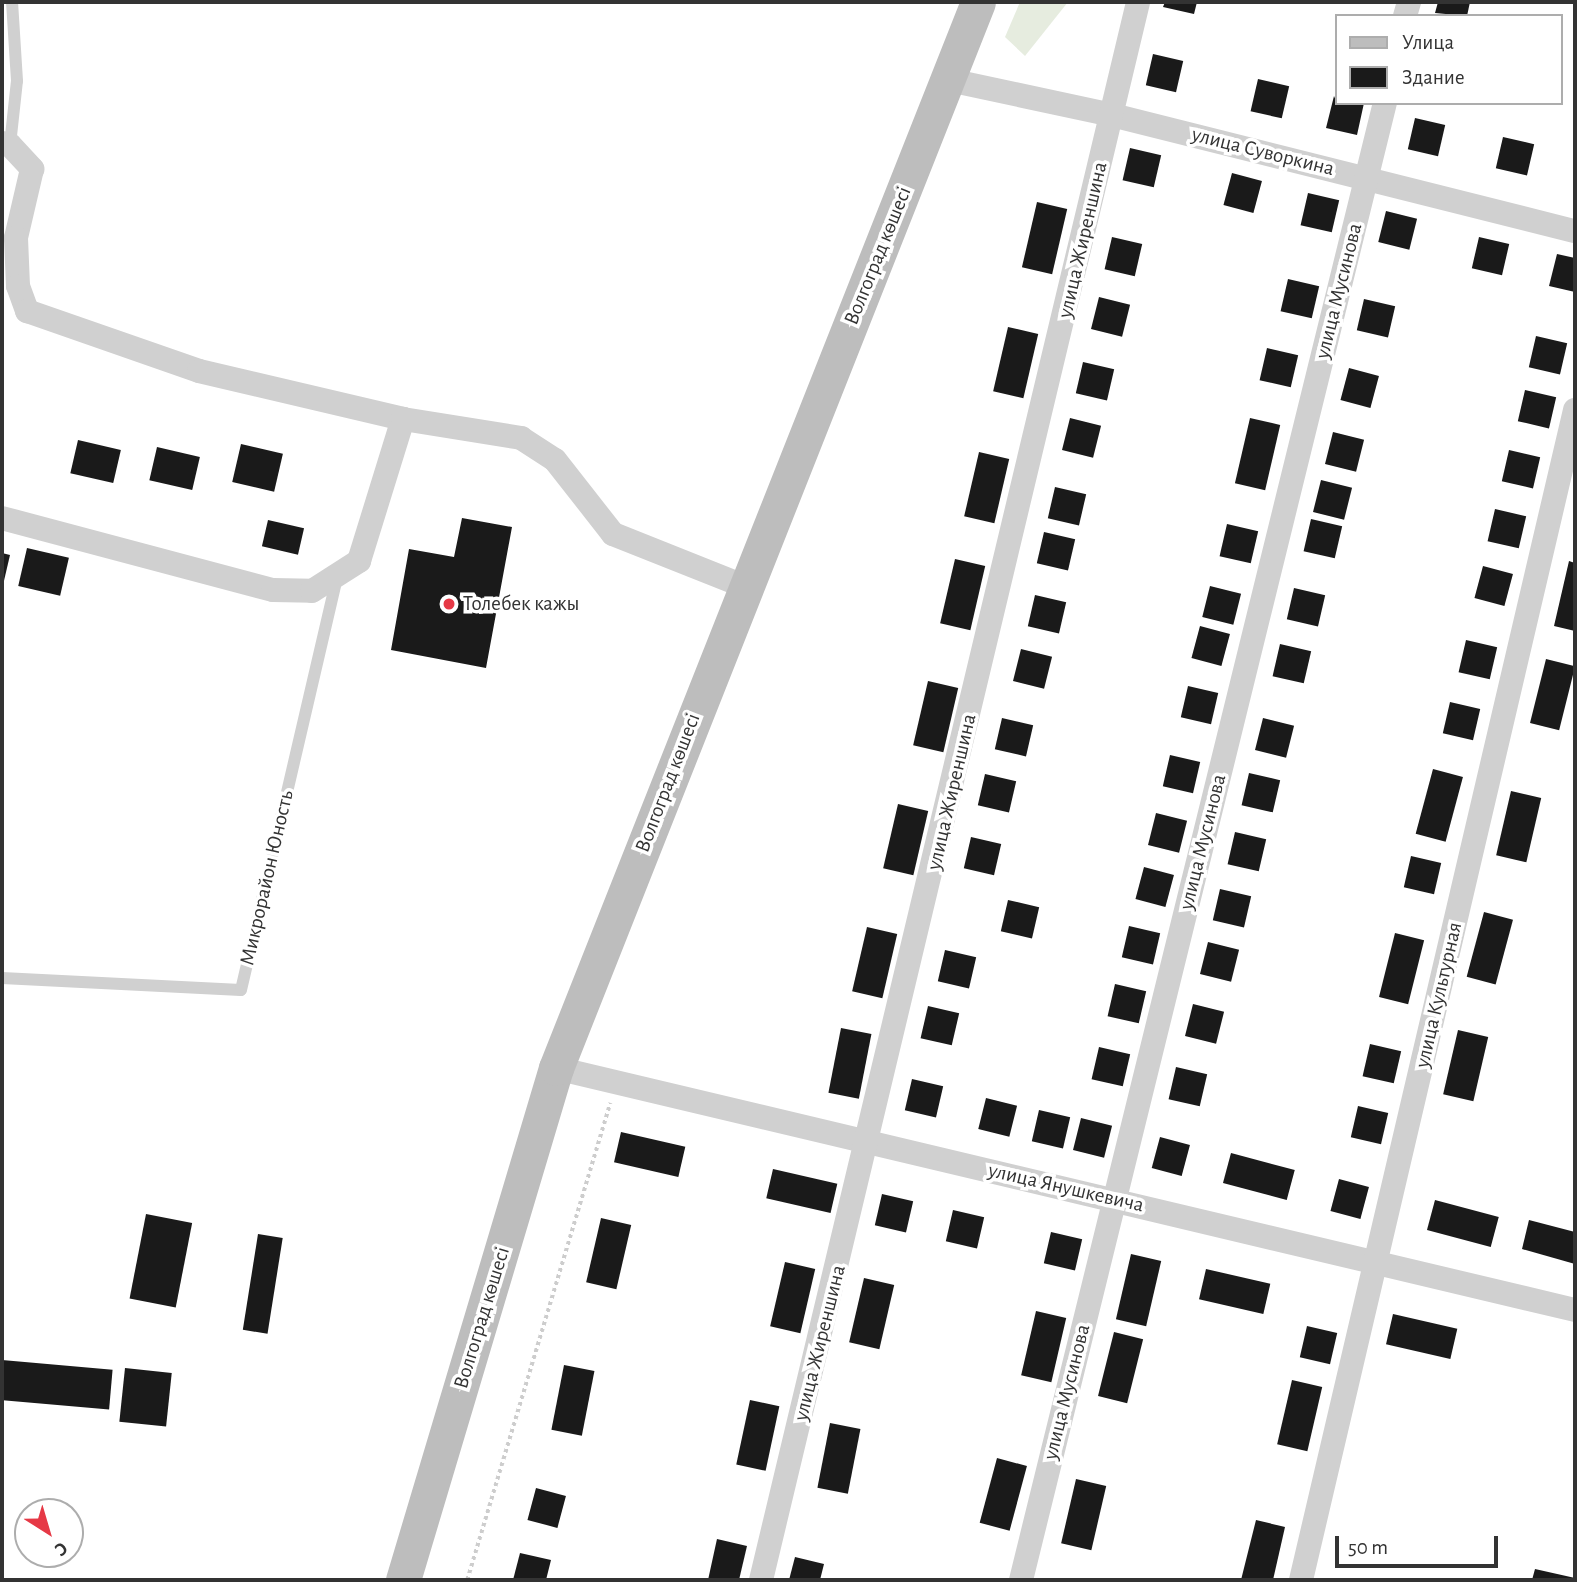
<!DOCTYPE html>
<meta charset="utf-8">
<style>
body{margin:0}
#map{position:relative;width:1577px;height:1582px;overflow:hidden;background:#fff;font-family:"Alegreya Sans",sans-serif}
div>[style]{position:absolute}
.green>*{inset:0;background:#e6ecdf}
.building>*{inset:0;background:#1a1a1a;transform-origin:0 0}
.path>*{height:3.5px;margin-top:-1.75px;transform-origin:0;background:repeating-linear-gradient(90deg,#cdcdcd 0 3.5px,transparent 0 7px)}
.lane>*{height:12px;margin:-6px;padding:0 6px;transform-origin:6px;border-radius:6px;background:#d0d0d0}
.street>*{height:24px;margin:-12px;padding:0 12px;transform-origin:12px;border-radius:12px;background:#d0d0d0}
.secondary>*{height:35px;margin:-17.5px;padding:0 17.5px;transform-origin:17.5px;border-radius:17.5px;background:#bdbdbd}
.dots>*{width:19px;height:19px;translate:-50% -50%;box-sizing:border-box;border:4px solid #fff;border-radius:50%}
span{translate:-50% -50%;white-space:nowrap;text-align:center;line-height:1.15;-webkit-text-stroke:7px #fff;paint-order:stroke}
.street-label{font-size:21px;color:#333}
.poi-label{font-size:21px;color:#333}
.left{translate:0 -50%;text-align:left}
.frame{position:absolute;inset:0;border:4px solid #333;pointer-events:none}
.legend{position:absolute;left:1335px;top:14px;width:228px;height:91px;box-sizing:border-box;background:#fff;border:2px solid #adadad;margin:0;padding:9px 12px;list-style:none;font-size:21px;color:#333}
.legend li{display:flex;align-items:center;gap:14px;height:35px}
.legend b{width:35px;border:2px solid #adadad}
.north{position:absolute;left:14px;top:1498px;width:70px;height:70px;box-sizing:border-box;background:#fff;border:2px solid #adadad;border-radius:50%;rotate:143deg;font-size:19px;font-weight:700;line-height:28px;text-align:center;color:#333}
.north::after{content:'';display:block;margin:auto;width:24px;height:32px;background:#e63946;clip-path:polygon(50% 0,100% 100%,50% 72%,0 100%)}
.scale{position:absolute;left:1335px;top:1536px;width:163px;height:32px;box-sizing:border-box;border:4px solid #333;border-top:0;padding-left:9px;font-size:21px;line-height:24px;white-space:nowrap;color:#333;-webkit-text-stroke:5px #fff;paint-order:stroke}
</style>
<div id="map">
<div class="green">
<div style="clip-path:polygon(1020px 2px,1068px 2px,1025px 56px,1005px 37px)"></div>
</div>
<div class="building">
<div style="clip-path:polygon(1165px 2px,1197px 2px,1194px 14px,1163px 7px)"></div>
<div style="clip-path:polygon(1438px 2px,1470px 2px,1467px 16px,1435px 13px)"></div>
<div style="left:1153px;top:54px;width:31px;height:32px;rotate:13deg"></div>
<div style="left:1258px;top:79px;width:32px;height:33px;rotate:13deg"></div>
<div style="clip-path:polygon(1334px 96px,1337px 103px,1364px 103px,1357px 135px,1326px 128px)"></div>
<div style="left:1415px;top:118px;width:31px;height:32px;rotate:13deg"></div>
<div style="left:1503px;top:137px;width:32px;height:32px;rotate:13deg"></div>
<div style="left:1130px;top:148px;width:32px;height:33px;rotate:13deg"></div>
<div style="left:1232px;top:173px;width:31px;height:33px;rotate:15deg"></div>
<div style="left:1308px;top:193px;width:32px;height:33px;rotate:13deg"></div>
<div style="left:1037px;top:202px;width:31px;height:67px;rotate:13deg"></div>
<div style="left:1386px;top:211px;width:32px;height:32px;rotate:14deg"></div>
<div style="left:1112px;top:237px;width:31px;height:33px;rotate:13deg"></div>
<div style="left:1479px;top:237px;width:31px;height:32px;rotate:13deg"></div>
<div style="clip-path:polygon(1557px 254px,1575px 258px,1575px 292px,1549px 286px)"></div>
<div style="left:1288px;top:279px;width:32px;height:33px;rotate:13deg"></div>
<div style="left:1099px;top:297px;width:32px;height:33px;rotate:14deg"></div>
<div style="left:1364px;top:299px;width:32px;height:32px;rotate:13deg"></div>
<div style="left:1008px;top:327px;width:31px;height:66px;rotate:13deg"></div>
<div style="left:1536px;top:336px;width:32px;height:32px;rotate:13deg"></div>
<div style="left:1267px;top:348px;width:32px;height:33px;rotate:13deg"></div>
<div style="left:1083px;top:362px;width:32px;height:32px;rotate:13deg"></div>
<div style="left:1349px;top:368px;width:31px;height:33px;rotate:15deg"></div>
<div style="left:1525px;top:390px;width:32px;height:32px;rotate:13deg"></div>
<div style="left:1070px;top:418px;width:32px;height:33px;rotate:14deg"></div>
<div style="left:1250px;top:418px;width:31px;height:67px;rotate:13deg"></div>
<div style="left:1333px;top:432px;width:32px;height:33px;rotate:14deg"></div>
<div style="left:78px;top:440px;width:44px;height:34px;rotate:13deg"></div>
<div style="left:241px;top:444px;width:43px;height:39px;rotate:13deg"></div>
<div style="left:157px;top:447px;width:44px;height:34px;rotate:13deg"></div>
<div style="left:1509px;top:450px;width:32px;height:32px;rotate:13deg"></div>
<div style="left:979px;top:452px;width:31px;height:66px;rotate:13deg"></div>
<div style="left:1321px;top:480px;width:32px;height:33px;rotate:14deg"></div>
<div style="left:1055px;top:487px;width:32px;height:32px;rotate:13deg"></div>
<div style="left:1495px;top:509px;width:32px;height:33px;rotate:13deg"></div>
<div style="clip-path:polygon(462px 518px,512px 527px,486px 668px,391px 650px,409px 549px,454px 557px)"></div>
<div style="left:1311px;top:519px;width:32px;height:33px;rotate:13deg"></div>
<div style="left:268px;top:520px;width:37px;height:27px;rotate:13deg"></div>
<div style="left:1227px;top:524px;width:32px;height:33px;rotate:13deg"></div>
<div style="left:1044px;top:532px;width:32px;height:32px;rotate:13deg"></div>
<div style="left:27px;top:548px;width:43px;height:39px;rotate:13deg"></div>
<div style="clip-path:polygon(2px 553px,10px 555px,3px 585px,2px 585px)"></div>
<div style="left:955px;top:559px;width:31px;height:66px;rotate:13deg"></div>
<div style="clip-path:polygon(1569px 561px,1575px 563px,1575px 631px,1554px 626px)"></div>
<div style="left:1483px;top:566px;width:31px;height:33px;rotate:15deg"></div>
<div style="left:1210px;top:586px;width:32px;height:32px;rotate:14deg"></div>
<div style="left:1294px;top:588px;width:32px;height:32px;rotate:13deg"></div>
<div style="left:1035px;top:595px;width:32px;height:32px;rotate:13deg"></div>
<div style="left:1200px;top:626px;width:31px;height:33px;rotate:15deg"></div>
<div style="left:1466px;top:640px;width:32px;height:33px;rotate:13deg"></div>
<div style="left:1280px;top:644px;width:32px;height:33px;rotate:13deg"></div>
<div style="left:1021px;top:649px;width:32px;height:33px;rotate:14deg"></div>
<div style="left:1546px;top:659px;width:30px;height:66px;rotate:14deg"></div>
<div style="left:928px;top:681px;width:31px;height:66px;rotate:13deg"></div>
<div style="left:1188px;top:686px;width:31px;height:32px;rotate:13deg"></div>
<div style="left:1450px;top:702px;width:31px;height:32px;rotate:13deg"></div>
<div style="left:1002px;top:718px;width:32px;height:32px;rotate:13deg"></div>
<div style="left:1263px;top:718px;width:32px;height:33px;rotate:14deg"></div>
<div style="left:1170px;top:755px;width:31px;height:32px;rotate:13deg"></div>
<div style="left:1433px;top:769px;width:31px;height:67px;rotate:15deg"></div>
<div style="left:1249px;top:773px;width:32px;height:33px;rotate:13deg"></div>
<div style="left:985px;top:774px;width:32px;height:32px;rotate:13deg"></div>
<div style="left:1511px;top:791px;width:31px;height:66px;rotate:13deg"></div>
<div style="left:898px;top:804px;width:31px;height:66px;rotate:13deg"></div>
<div style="left:1156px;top:813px;width:32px;height:33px;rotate:14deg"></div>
<div style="left:1235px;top:832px;width:32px;height:33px;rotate:13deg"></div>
<div style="left:971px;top:837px;width:31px;height:32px;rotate:13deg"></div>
<div style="left:1411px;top:856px;width:31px;height:32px;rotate:13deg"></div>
<div style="left:1144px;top:867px;width:31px;height:33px;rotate:15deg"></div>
<div style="left:1220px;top:889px;width:32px;height:32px;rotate:13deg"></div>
<div style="left:1008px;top:900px;width:32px;height:32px;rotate:13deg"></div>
<div style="left:1484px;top:912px;width:30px;height:67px;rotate:15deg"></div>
<div style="left:1129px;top:926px;width:32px;height:32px;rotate:13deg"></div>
<div style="left:867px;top:927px;width:31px;height:66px;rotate:13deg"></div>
<div style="left:1395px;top:933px;width:30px;height:66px;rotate:14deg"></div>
<div style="left:1208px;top:942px;width:32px;height:33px;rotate:14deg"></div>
<div style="left:945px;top:950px;width:32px;height:32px;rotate:13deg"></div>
<div style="left:1115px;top:984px;width:32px;height:33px;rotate:13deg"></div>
<div style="left:1193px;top:1004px;width:32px;height:33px;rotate:14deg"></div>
<div style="left:928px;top:1006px;width:32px;height:33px;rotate:13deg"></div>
<div style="left:841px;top:1028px;width:31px;height:66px;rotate:11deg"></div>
<div style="left:1458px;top:1030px;width:31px;height:66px;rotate:13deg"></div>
<div style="left:1370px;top:1044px;width:32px;height:33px;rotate:13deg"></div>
<div style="left:1099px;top:1047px;width:32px;height:33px;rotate:13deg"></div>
<div style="left:1176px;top:1067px;width:32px;height:33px;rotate:13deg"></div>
<div style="left:912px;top:1079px;width:32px;height:32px;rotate:13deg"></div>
<div style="left:986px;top:1098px;width:32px;height:32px;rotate:14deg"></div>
<div style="left:1358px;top:1106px;width:31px;height:32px;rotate:13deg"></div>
<div style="left:1039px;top:1110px;width:32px;height:32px;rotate:13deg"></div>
<div style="left:1081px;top:1118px;width:32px;height:33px;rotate:14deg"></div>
<div style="left:621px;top:1132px;width:66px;height:31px;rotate:13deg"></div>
<div style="left:1160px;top:1137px;width:31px;height:32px;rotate:15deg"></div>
<div style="left:1231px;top:1153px;width:66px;height:31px;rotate:15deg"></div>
<div style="left:773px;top:1169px;width:66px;height:30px;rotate:13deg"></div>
<div style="left:1339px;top:1179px;width:31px;height:33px;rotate:15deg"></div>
<div style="left:882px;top:1194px;width:32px;height:32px;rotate:13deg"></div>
<div style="left:1435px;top:1200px;width:66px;height:31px;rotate:15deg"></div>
<div style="left:953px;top:1210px;width:32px;height:32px;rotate:13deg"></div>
<div style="left:146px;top:1214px;width:47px;height:86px;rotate:11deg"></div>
<div style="left:601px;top:1218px;width:31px;height:66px;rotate:13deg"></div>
<div style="clip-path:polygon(1529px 1220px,1575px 1232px,1575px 1264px,1522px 1249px)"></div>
<div style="left:1051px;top:1232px;width:32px;height:32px;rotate:13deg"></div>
<div style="left:258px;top:1234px;width:25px;height:97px;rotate:9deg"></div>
<div style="left:1131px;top:1254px;width:31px;height:67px;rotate:13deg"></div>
<div style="left:785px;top:1262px;width:31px;height:66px;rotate:13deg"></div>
<div style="left:1206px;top:1269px;width:66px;height:31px;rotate:13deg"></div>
<div style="left:864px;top:1278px;width:31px;height:66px;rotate:13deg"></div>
<div style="left:1036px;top:1311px;width:31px;height:66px;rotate:13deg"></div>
<div style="left:1393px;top:1314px;width:66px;height:31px;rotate:13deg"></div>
<div style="left:1307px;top:1326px;width:31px;height:32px;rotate:13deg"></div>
<div style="left:1114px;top:1332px;width:30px;height:66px;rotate:14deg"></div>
<div style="left:2px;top:1360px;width:111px;height:40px;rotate:5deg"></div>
<div style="left:564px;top:1365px;width:31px;height:66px;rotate:11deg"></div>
<div style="left:125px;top:1368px;width:47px;height:54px;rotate:6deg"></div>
<div style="left:1292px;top:1380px;width:31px;height:66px;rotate:13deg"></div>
<div style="left:750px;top:1400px;width:30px;height:66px;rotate:12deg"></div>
<div style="left:830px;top:1423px;width:31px;height:66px;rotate:11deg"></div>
<div style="left:997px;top:1458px;width:31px;height:67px;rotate:15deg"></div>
<div style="left:1076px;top:1479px;width:31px;height:66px;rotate:13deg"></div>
<div style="left:536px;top:1488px;width:31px;height:33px;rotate:15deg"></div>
<div style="clip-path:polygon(1256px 1520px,1285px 1527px,1273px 1580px,1241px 1580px)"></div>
<div style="clip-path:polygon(717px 1539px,747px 1546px,739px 1580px,708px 1580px)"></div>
<div style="clip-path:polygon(520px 1553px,551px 1560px,546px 1580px,513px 1580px)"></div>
<div style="clip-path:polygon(795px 1557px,824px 1564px,820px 1580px,789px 1580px)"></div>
<div style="clip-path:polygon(1535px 1569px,1575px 1578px,1575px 1580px,1532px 1580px)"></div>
</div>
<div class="path">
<div style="left:467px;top:1580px;width:498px;rotate:-73.3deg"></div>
</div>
<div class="lane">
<div style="left:10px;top:145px;width:64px;rotate:-83.8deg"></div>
<div style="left:17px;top:81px;width:79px;rotate:-93.6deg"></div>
<div style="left:2px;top:978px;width:239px;rotate:2.9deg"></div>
<div style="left:241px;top:990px;width:425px;rotate:-76.9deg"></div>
</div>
<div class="street">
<div style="left:1405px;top:16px;width:15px;rotate:-74deg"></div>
<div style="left:949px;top:80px;width:167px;rotate:12.1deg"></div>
<div style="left:1112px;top:115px;width:477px;rotate:14.1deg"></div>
<div style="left:2px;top:143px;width:8px;rotate:14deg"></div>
<div style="left:10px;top:145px;width:33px;rotate:47deg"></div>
<div style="left:32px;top:169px;width:71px;rotate:103.1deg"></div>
<div style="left:16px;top:238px;width:48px;rotate:87.6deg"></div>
<div style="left:18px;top:286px;width:27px;rotate:70deg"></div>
<div style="left:27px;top:311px;width:182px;rotate:19.2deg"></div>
<div style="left:199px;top:371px;width:210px;rotate:13.2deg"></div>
<div style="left:2px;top:518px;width:280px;rotate:14.9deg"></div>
<div style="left:273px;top:590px;width:39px;rotate:1deg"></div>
<div style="left:312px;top:591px;width:56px;rotate:-32.6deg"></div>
<div style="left:359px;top:561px;width:149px;rotate:-72.8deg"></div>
<div style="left:403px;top:419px;width:120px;rotate:9.1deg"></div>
<div style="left:521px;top:438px;width:40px;rotate:32.9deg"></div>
<div style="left:555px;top:460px;width:94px;rotate:51.9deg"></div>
<div style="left:613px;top:534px;width:143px;rotate:21.7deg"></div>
<div style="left:556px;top:1068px;width:1047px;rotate:13.36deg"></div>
<div style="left:761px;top:1580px;width:1622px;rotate:-76.56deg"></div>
<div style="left:1021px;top:1580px;width:1521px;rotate:-76.16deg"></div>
<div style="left:1301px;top:1580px;width:1202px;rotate:-76.82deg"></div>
</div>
<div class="secondary">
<div style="left:403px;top:1580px;width:534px;rotate:-73.36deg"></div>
<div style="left:556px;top:1068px;width:1146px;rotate:-68.4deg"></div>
</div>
<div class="dots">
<div style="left:449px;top:604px;background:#e63946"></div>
</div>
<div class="street-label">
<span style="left:1263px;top:152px;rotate:14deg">улица Суворкина</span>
<span style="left:1083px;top:240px;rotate:-77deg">улица Жиреншина</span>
<span style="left:878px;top:256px;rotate:-68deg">Волгоград көшесі</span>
<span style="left:1339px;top:291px;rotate:-76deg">улица Мусинова</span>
<span style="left:668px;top:783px;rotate:-69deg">Волгоград көшесі</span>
<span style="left:952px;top:792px;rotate:-77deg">улица Жиреншина</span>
<span style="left:1203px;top:842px;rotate:-76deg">улица Мусинова</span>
<span style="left:267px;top:878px;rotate:-77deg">Микрорайон Юность</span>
<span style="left:1439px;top:995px;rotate:-77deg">улица Культурная</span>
<span style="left:1066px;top:1188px;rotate:13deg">улица Янушкевича</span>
<span style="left:482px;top:1318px;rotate:-73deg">Волгоград көшесі</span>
<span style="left:820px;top:1343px;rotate:-76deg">улица Жиреншина</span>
<span style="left:1067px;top:1392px;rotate:-76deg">улица Мусинова</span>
</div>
<div class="poi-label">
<span class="left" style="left:463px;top:604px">Толебек кажы</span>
</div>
<div class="frame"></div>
<ul class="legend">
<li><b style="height:9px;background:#bdbdbd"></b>Улица</li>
<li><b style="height:19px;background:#1a1a1a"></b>Здание</li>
</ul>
<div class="north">С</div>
<div class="scale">50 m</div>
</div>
